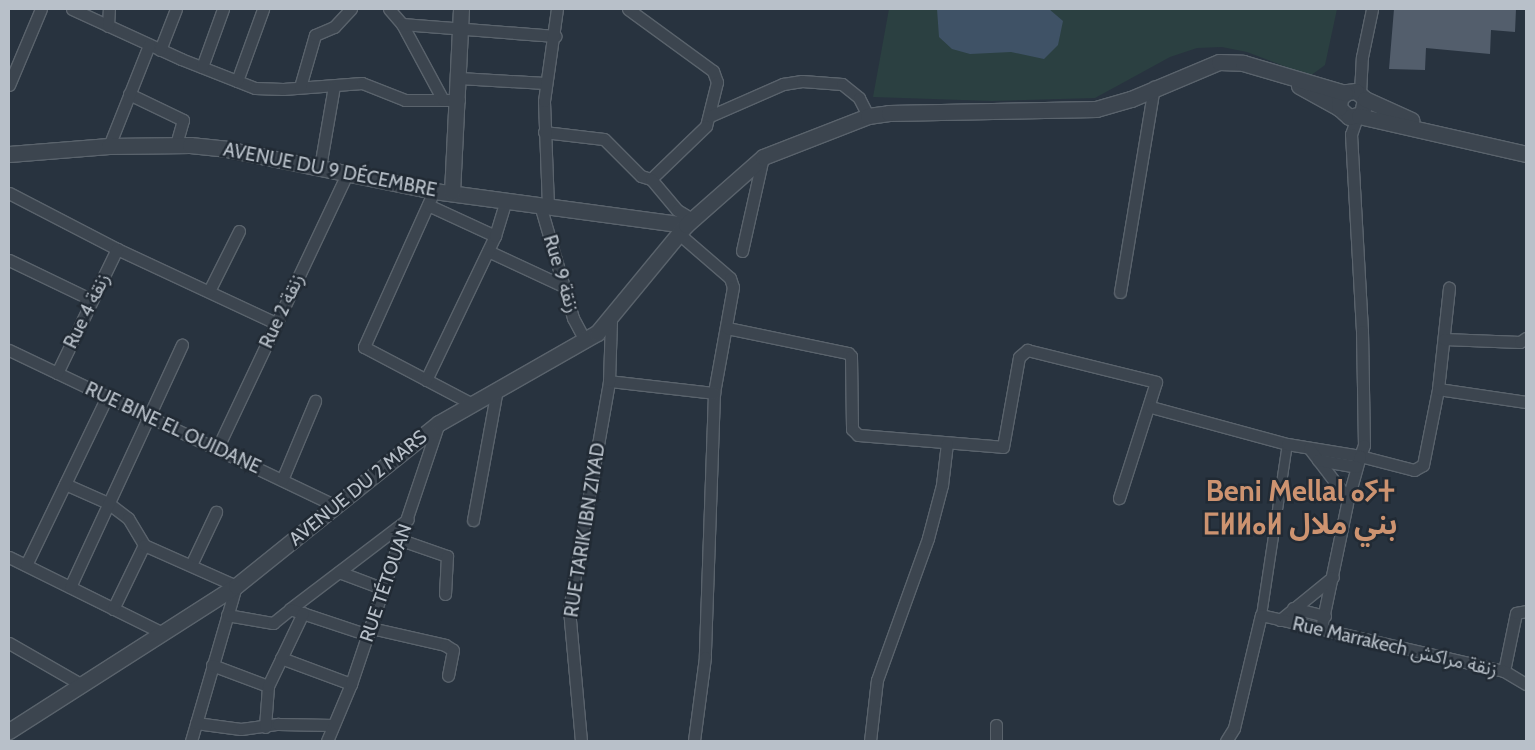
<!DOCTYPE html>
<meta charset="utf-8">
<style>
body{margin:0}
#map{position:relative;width:1535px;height:750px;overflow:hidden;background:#28333f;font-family:Cabin,"Noto Sans Arabic","Noto Sans Tifinagh",sans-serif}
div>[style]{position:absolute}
.green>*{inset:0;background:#2b4041}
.water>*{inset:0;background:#3f5266}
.building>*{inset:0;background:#535e6c}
.roads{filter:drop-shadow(1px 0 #5a636c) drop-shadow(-1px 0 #5a636c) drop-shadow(0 1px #5a636c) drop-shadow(0 -1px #5a636c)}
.pedestrian>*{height:9px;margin:-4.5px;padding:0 4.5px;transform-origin:4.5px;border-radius:4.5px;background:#3c454f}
.minor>*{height:11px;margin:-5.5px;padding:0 5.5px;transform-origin:5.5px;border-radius:5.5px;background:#3c454f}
.tertiary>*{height:15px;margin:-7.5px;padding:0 7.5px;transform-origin:7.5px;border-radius:7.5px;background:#3c454f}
span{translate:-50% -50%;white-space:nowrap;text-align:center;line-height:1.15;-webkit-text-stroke:5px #212a34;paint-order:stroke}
.street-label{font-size:19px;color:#b8c0c9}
.town-label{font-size:29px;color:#cd9370;font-weight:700}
.frame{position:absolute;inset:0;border:10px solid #b8c0c9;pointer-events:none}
</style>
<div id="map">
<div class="green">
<div style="clip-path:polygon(889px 9px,1337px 9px,1325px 65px,1310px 76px,1247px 52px,1222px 47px,1197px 48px,1170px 57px,1095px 98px,992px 101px,873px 97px)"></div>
</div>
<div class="water">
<div style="clip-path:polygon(937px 9px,1049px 9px,1063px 21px,1058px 45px,1044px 59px,1011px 52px,970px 54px,952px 49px,939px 37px)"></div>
</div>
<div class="building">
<div style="clip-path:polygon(1394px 9px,1516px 9px,1515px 32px,1491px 30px,1490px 54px,1426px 48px,1425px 70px,1389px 69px)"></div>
</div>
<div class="roads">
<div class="pedestrian">
<div style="left:1261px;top:615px;width:173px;rotate:-81.4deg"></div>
</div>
<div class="minor">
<div style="left:72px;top:9px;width:120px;rotate:24.6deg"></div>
<div style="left:181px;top:59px;width:79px;rotate:21.4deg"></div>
<div style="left:255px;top:88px;width:28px;rotate:2deg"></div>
<div style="left:283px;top:89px;width:79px;rotate:-4.3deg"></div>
<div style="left:362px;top:83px;width:46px;rotate:21.6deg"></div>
<div style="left:405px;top:100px;width:54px"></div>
<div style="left:389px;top:9px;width:20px;rotate:49deg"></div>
<div style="left:402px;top:24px;width:86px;rotate:61.7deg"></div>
<div style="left:628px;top:9px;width:105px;rotate:36.1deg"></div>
<div style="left:713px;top:71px;width:12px;rotate:70deg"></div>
<div style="left:717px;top:82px;width:45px;rotate:104deg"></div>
<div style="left:706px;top:126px;width:76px;rotate:136.1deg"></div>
<div style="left:402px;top:24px;width:154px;rotate:4.5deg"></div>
<div style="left:108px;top:26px;width:17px;rotate:-87deg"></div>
<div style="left:160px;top:50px;width:44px;rotate:-68.7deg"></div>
<div style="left:202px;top:67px;width:62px;rotate:-70.1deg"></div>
<div style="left:459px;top:78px;width:86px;rotate:3.3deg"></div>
<div style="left:237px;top:81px;width:77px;rotate:-70.1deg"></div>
<div style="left:9px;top:85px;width:82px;rotate:-67.2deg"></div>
<div style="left:300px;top:87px;width:54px;rotate:-73.9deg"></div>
<div style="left:315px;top:35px;width:21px;rotate:-23deg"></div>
<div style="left:334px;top:27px;width:25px;rotate:-47deg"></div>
<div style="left:1360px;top:93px;width:36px;rotate:-87deg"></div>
<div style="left:1362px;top:57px;width:49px;rotate:-78.2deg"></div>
<div style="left:129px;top:94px;width:60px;rotate:25.7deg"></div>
<div style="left:183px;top:120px;width:25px;rotate:106deg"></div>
<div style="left:710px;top:116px;width:80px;rotate:-23.7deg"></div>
<div style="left:783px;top:84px;width:19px;rotate:-9deg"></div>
<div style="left:802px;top:81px;width:40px;rotate:4.3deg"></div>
<div style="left:842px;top:84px;width:22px;rotate:39deg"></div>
<div style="left:859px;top:98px;width:20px;rotate:63deg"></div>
<div style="left:1357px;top:117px;width:18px;rotate:109deg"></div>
<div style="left:1351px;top:134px;width:197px;rotate:86.8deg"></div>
<div style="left:1362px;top:331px;width:114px;rotate:89deg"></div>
<div style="left:1364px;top:445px;width:12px;rotate:110deg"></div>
<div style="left:1360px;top:456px;width:56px;rotate:14.5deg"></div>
<div style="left:1414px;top:470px;width:10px;rotate:-29deg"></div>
<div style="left:1423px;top:465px;width:77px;rotate:-78.8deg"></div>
<div style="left:1438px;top:389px;width:102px;rotate:-83.8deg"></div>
<div style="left:544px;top:132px;width:60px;rotate:6.7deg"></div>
<div style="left:604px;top:139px;width:52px;rotate:45deg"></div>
<div style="left:641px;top:176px;width:10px;rotate:17deg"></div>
<div style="left:651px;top:179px;width:40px;rotate:50deg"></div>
<div style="left:677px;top:210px;width:17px;rotate:31deg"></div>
<div style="left:109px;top:146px;width:109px;rotate:-68.4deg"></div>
<div style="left:320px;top:167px;width:82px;rotate:-80.2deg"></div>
<div style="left:434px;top:191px;width:171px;rotate:114.2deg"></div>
<div style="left:364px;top:347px;width:120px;rotate:27.8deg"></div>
<div style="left:9px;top:193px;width:122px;rotate:27.4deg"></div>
<div style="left:117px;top:249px;width:175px;rotate:25deg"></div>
<div style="left:428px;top:205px;width:74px;rotate:24.8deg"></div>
<div style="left:540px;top:205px;width:118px;rotate:73.7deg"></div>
<div style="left:573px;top:318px;width:26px;rotate:62deg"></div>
<div style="left:548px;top:206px;width:105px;rotate:-92.2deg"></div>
<div style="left:544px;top:101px;width:93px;rotate:-82deg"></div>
<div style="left:679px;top:234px;width:67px;rotate:40.8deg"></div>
<div style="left:730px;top:278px;width:9px;rotate:72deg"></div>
<div style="left:733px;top:287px;width:108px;rotate:100.2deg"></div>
<div style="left:714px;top:393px;width:264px;rotate:92deg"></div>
<div style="left:705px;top:657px;width:85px;rotate:97.5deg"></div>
<div style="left:488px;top:251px;width:83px;rotate:25deg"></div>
<div style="left:742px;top:251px;width:96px;rotate:-77.4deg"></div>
<div style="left:9px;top:260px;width:92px;rotate:25.7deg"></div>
<div style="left:209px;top:291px;width:67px;rotate:-63.4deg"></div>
<div style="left:1120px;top:292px;width:208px;rotate:-80.6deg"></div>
<div style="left:727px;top:328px;width:124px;rotate:11.7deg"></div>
<div style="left:848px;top:353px;width:4px;rotate:45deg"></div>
<div style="left:851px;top:356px;width:73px;rotate:89.2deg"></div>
<div style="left:852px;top:429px;width:8px;rotate:45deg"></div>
<div style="left:858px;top:435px;width:145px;rotate:4.7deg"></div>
<div style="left:1003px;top:447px;width:91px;rotate:-79.9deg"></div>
<div style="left:1019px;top:357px;width:11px;rotate:-41deg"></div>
<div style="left:1027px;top:350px;width:133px;rotate:13.9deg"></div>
<div style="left:1156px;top:382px;width:122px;rotate:107.7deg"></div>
<div style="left:1444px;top:339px;width:76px;rotate:2.3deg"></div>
<div style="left:1520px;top:342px;width:7px;rotate:-34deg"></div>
<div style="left:9px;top:350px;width:362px;rotate:25.5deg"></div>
<div style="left:57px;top:373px;width:138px;rotate:-64.2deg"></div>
<div style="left:426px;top:380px;width:160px;rotate:-64.4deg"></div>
<div style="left:495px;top:236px;width:38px;rotate:-73deg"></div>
<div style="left:609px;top:381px;width:106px;rotate:6.5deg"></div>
<div style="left:1438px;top:389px;width:89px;rotate:8.4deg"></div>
<div style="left:1151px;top:407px;width:141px;rotate:15.2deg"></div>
<div style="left:1287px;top:444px;width:74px;rotate:9.3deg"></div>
<div style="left:1360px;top:456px;width:45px;rotate:105.6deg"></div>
<div style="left:1348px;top:499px;width:132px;rotate:101.8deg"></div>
<div style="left:1309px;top:448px;width:64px;rotate:52.6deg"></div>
<div style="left:217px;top:449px;width:304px;rotate:-64.7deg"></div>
<div style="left:1318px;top:460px;width:39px;rotate:10deg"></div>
<div style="left:282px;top:480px;width:86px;rotate:-67.3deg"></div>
<div style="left:65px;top:484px;width:47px;rotate:23.8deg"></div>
<div style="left:108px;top:503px;width:25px;rotate:37deg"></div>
<div style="left:128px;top:518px;width:31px;rotate:59deg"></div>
<div style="left:473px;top:520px;width:133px;rotate:-79.6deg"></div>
<div style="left:401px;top:540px;width:49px;rotate:19.2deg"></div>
<div style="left:447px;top:556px;width:38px;rotate:93deg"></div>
<div style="left:9px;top:557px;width:172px;rotate:26.3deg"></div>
<div style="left:26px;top:565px;width:187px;rotate:-64.3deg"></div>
<div style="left:191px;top:565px;width:59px;rotate:-64.7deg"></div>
<div style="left:339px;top:572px;width:48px;rotate:20.7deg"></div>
<div style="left:70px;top:587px;width:267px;rotate:-65.2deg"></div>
<div style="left:1293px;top:608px;width:33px;rotate:14deg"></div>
<div style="left:113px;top:609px;width:71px;rotate:-64.2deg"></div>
<div style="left:144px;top:545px;width:101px;rotate:24deg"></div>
<div style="left:236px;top:586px;width:161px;rotate:106.2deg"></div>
<div style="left:290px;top:609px;width:148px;rotate:-37.3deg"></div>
<div style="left:227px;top:615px;width:47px;rotate:9.9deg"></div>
<div style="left:273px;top:623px;width:22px;rotate:-39deg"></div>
<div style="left:290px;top:609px;width:82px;rotate:18.4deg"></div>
<div style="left:1280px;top:620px;width:68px;rotate:-39.1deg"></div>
<div style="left:371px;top:628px;width:76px;rotate:12.9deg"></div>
<div style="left:445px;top:645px;width:9px;rotate:32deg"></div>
<div style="left:453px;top:650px;width:26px;rotate:101deg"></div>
<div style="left:9px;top:643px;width:84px;rotate:29.9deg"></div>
<div style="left:281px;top:658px;width:75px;rotate:20.4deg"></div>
<div style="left:212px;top:665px;width:60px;rotate:20.6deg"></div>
<div style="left:1504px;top:671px;width:59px;rotate:-78.3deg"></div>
<div style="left:1516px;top:613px;width:10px;rotate:-11deg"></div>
<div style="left:196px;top:723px;width:45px;rotate:7.6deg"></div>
<div style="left:241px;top:729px;width:37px;rotate:-8deg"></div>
<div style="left:278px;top:724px;width:55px;rotate:1deg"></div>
<div style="left:996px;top:725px;width:16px;rotate:90deg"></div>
<div style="left:265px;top:727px;width:41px;rotate:-85.8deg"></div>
<div style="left:268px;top:686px;width:81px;rotate:-64.4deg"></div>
<div style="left:327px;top:741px;width:62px;rotate:-67.2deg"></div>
<div style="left:351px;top:684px;width:275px;rotate:-71.4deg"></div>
<div style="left:581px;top:741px;width:133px;rotate:-95.2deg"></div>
<div style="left:569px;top:609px;width:231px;rotate:-80deg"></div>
<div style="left:609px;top:381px;width:61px;rotate:-88.1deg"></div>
<div style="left:870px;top:741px;width:61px;rotate:-83.5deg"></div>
<div style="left:877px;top:680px;width:151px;rotate:-70.2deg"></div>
<div style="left:928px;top:538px;width:55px;rotate:-75.2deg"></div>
<div style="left:942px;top:485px;width:42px;rotate:-83.2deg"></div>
<div style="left:1226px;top:741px;width:15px;rotate:-58deg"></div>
<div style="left:1234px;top:728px;width:116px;rotate:-76.6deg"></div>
<div style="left:1261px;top:615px;width:249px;rotate:13deg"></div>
<div style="left:1504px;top:671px;width:26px;rotate:31deg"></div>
</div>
<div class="tertiary">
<div style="left:1299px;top:86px;width:46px;rotate:28.8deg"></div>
<div style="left:1339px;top:108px;width:13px;rotate:42deg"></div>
<div style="left:1349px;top:117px;width:13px;rotate:-13deg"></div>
<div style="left:1362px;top:114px;width:15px;rotate:-79deg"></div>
<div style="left:1365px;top:99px;width:12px;rotate:-138deg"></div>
<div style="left:1356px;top:91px;width:9px;rotate:174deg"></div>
<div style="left:1347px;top:92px;width:9px;rotate:139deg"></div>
<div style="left:1340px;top:98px;width:10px;rotate:96deg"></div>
<div style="left:1365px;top:99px;width:51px;rotate:24.5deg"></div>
<div style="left:1359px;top:116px;width:171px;rotate:12.8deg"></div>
<div style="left:9px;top:154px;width:100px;rotate:-4.6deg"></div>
<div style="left:109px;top:146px;width:81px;rotate:-0.7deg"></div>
<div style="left:190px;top:145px;width:36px;rotate:6deg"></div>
<div style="left:226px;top:149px;width:212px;rotate:11.4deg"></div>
<div style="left:434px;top:191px;width:254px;rotate:7.7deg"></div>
<div style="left:452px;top:193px;width:184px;rotate:-87.2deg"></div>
<div style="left:9px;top:731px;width:269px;rotate:-32.6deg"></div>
<div style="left:236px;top:586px;width:260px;rotate:-38.8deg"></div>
<div style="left:439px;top:423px;width:182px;rotate:-29.7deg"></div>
<div style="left:597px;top:333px;width:140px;rotate:-50.5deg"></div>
<div style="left:686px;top:225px;width:103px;rotate:-41.4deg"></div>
<div style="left:763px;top:157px;width:113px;rotate:-21.3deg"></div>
<div style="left:868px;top:116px;width:21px;rotate:-8deg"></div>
<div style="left:889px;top:113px;width:207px;rotate:-1.1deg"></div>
<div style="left:1096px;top:109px;width:36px;rotate:-16deg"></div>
<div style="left:1131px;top:99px;width:95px;rotate:-22.8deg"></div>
<div style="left:1219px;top:62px;width:24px;rotate:2deg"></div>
<div style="left:1243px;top:63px;width:106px;rotate:16.4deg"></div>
</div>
</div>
<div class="street-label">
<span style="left:330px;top:170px;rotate:11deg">AVENUE DU 9 DÉCEMBRE</span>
<span style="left:561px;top:274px;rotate:73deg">Rue 9 زنقة</span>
<span style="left:87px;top:311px;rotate:-64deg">Rue 4 زنقة</span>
<span style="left:282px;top:311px;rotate:-65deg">Rue 2 زنقة</span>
<span style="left:173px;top:428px;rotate:25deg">RUE BINE EL OUIDANE</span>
<span style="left:358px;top:488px;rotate:-39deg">AVENUE DU 2 MARS</span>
<span style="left:585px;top:530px;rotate:-81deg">RUE TARIK IBN ZIYAD</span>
<span style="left:386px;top:583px;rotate:-71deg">RUE TÉTOUAN</span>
<span style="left:1395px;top:647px;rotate:13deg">Rue Marrakech زنقة مراكش</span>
</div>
<div class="town-label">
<span style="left:1300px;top:507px">Beni Mellal ⴰⵢⵜ<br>ⵎⵍⵍⴰⵍ بني ملال</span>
</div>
<div class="frame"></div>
</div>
